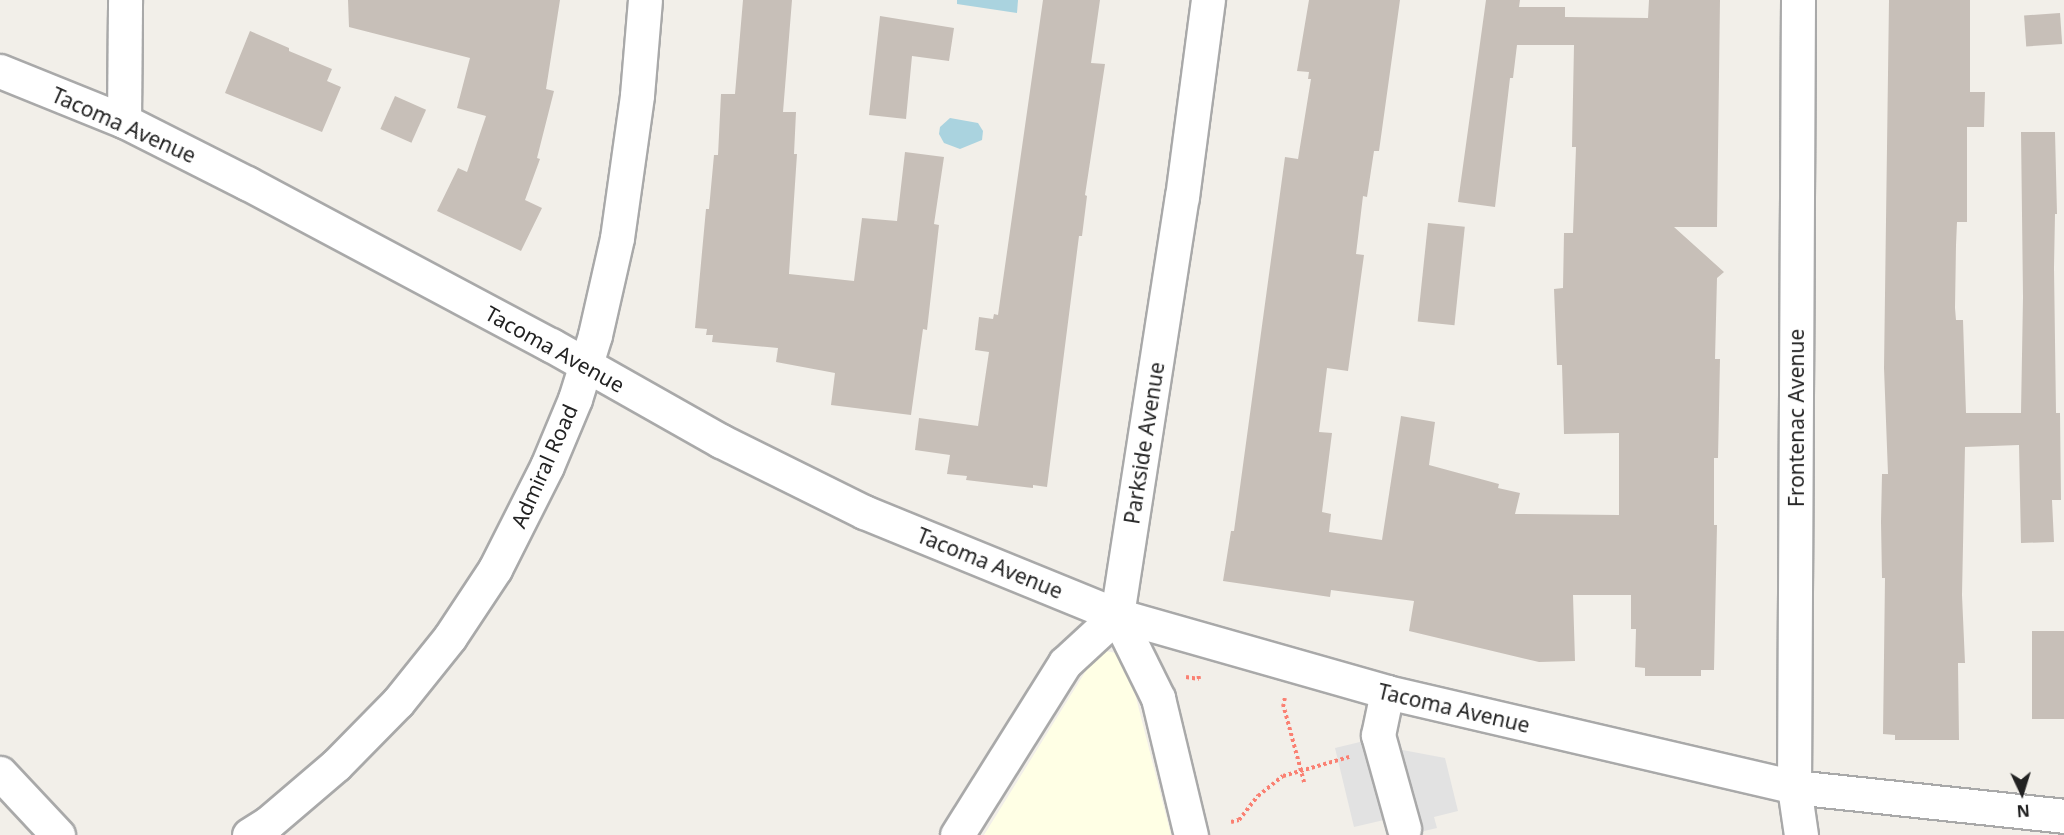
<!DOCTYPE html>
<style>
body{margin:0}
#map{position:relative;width:2064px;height:835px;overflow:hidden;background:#f2efe9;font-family:"Noto Sans",sans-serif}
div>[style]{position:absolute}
.education>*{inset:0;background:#ffffe5}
.parking>*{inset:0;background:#e2e2e2}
.water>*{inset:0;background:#aad3df}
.building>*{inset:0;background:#c7bfb8;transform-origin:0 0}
.path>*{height:4px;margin-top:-2px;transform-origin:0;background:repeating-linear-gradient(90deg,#fa8072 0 3px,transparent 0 6px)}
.roads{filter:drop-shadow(2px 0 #a9a9a9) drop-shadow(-2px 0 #a9a9a9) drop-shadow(0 2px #a9a9a9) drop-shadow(0 -2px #a9a9a9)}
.minor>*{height:33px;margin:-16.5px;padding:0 16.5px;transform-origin:16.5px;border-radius:16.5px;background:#fff}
span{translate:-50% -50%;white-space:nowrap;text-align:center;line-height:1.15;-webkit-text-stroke:4.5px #fff;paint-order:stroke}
.street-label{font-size:21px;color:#222}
.north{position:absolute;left:1992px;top:763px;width:60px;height:60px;-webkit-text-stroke:4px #fff;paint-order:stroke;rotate:176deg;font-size:16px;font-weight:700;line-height:24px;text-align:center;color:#222}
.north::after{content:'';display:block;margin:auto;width:21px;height:27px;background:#222;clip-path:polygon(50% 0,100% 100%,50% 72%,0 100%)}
</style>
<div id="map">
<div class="education">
<div style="clip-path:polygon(1106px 651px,1116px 653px,1130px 674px,1171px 835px,984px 835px,1092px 661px)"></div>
</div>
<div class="parking">
<div style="clip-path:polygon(1360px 742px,1445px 758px,1458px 811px,1434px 817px,1437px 828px,1407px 835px,1387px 835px,1384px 820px,1354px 827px,1335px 748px)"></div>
</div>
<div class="water">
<div style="clip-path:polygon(957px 0,1018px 0,1017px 13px,957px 4px)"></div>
<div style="clip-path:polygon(950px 118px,978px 123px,983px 131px,982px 140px,960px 149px,944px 143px,939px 134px,940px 127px)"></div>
</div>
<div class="building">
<div style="clip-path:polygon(348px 0,560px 0,546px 89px,554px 91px,537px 158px,540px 159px,525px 200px,542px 208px,521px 251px,437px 211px,458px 168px,467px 172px,486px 116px,457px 108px,470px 58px,349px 27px)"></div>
<div style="clip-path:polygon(743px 0,792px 0,783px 112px,796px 112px,794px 154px,797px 154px,789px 274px,854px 281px,862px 218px,897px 221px,905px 152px,944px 157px,934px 224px,939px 225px,927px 330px,923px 329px,911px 415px,831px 405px,835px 373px,776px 362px,778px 348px,712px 342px,713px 335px,706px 335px,707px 329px,695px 328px,706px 209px,709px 209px,714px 155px,718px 155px,721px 94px,735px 94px)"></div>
<div style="clip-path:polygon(1043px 0,1100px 0,1091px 63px,1105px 64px,1085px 195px,1087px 196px,1082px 236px,1079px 236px,1047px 487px,1033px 485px,1033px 488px,966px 480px,967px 476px,947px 474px,950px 455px,915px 450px,919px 418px,978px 426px,989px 352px,975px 350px,979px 317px,993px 319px,994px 314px,998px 315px)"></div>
<div style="clip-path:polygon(1309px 0,1400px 0,1379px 151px,1374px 151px,1367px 197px,1363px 196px,1356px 254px,1364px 255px,1348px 371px,1327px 368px,1319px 432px,1332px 433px,1322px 512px,1331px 514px,1329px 532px,1382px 540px,1401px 416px,1435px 422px,1429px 465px,1499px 484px,1498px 488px,1520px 493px,1515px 514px,1619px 515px,1619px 433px,1564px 434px,1562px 365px,1557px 365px,1554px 289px,1563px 288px,1564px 233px,1573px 233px,1576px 147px,1572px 147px,1574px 45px,1517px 45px,1513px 78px,1510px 78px,1495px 207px,1458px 202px,1486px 0,1520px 0,1519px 7px,1565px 7px,1565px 17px,1648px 18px,1649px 0,1720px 0,1717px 227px,1674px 227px,1724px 272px,1717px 278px,1715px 359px,1720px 359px,1718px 458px,1714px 458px,1714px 525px,1717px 525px,1714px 670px,1701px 670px,1701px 676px,1645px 676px,1645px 668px,1635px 667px,1636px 629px,1631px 629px,1631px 595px,1573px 595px,1575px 661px,1539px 662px,1409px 631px,1414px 601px,1331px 590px,1330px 597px,1223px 581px,1231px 531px,1234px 531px,1285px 157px,1298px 159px,1311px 79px,1308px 79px,1309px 72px,1297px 71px)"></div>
<div style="clip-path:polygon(1889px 0,1970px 0,1970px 92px,1985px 92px,1984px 127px,1967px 127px,1967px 222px,1957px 222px,1956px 245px,1955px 308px,1956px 320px,1963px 320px,1966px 413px,2021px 413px,2023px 297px,2021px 132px,2055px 132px,2057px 214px,2055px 214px,2054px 268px,2056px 413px,2060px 413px,2061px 500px,2052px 500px,2054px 542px,2021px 543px,2019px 445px,1965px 447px,1962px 595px,1965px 663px,1958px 663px,1959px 740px,1895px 740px,1895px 735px,1883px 734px,1885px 578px,1882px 578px,1881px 522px,1882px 474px,1888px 474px,1884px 368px)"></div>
<div style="left:2060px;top:13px;width:31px;height:36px;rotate:86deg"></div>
<div style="clip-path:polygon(880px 16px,954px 28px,949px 61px,912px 56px,906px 119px,869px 115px)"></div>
<div style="clip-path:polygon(250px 31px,289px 48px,289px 51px,332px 69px,327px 81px,341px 87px,322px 132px,225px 93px)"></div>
<div style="left:395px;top:96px;width:34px;height:36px;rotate:24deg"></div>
<div style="left:1428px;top:223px;width:37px;height:99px;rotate:6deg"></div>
<div style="left:2032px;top:631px;width:32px;height:88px"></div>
</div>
<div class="path">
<div style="left:1186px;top:677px;width:13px;rotate:9deg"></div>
<div style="left:1199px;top:679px;width:6px;rotate:-99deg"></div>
<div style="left:1285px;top:698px;width:6px;rotate:108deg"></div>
<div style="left:1283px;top:704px;width:81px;rotate:74.9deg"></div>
<div style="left:1231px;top:822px;width:8px;rotate:-14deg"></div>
<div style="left:1239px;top:820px;width:31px;rotate:-52deg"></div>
<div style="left:1258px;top:796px;width:32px;rotate:-39deg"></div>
<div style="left:1283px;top:776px;width:69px;rotate:-16.1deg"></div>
</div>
<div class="roads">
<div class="minor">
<div style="left:1798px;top:0;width:787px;rotate:90.29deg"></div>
<div style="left:1794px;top:787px;width:49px;rotate:81.7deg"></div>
<div style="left:0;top:71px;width:134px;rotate:22deg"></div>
<div style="left:124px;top:121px;width:138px;rotate:26.8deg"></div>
<div style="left:247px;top:183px;width:344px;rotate:28.1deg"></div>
<div style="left:551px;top:345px;width:195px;rotate:29.5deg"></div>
<div style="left:721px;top:441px;width:160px;rotate:26.4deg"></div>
<div style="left:864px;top:512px;width:273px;rotate:22.2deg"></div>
<div style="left:1117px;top:615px;width:281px;rotate:15.9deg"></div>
<div style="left:1387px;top:692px;width:418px;rotate:13.1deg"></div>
<div style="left:1794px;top:787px;width:272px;rotate:6.1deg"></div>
<div style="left:124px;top:121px;width:121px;rotate:-89.5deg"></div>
<div style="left:1117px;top:615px;width:93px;rotate:63.7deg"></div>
<div style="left:1158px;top:698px;width:141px;rotate:76.5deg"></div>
<div style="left:1387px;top:692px;width:44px;rotate:101.8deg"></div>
<div style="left:1378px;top:735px;width:97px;rotate:74.4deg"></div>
<div style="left:0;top:773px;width:85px;rotate:46.9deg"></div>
<div style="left:249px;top:835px;width:22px;rotate:-32deg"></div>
<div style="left:268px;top:823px;width:89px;rotate:-40.5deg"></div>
<div style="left:336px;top:765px;width:88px;rotate:-45.5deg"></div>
<div style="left:398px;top:702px;width:83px;rotate:-51.3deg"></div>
<div style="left:450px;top:637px;width:82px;rotate:-56.5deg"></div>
<div style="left:495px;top:569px;width:115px;rotate:-63.2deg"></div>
<div style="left:547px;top:466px;width:73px;rotate:-67.3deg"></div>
<div style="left:575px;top:399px;width:67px;rotate:-72.6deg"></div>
<div style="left:595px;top:335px;width:99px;rotate:-77.2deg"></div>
<div style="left:617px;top:238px;width:144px;rotate:-82deg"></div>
<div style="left:637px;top:95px;width:95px;rotate:-85.2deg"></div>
<div style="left:957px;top:835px;width:203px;rotate:-57.9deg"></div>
<div style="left:1065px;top:663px;width:71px;rotate:-42.7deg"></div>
<div style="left:1117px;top:615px;width:423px;rotate:-81.2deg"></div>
<div style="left:1182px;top:197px;width:199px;rotate:-82.5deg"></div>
</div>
</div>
<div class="street-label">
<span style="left:124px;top:125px;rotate:24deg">Tacoma Avenue</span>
<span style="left:555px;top:349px;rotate:29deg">Tacoma Avenue</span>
<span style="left:1796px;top:418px;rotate:-90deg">Frontenac Avenue</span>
<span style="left:1144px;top:443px;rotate:-81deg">Parkside Avenue</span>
<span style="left:544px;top:466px;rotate:-66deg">Admiral Road</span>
<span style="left:990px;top:563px;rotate:22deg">Tacoma Avenue</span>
<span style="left:1454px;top:708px;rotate:13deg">Tacoma Avenue</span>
</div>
<div class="north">N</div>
</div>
